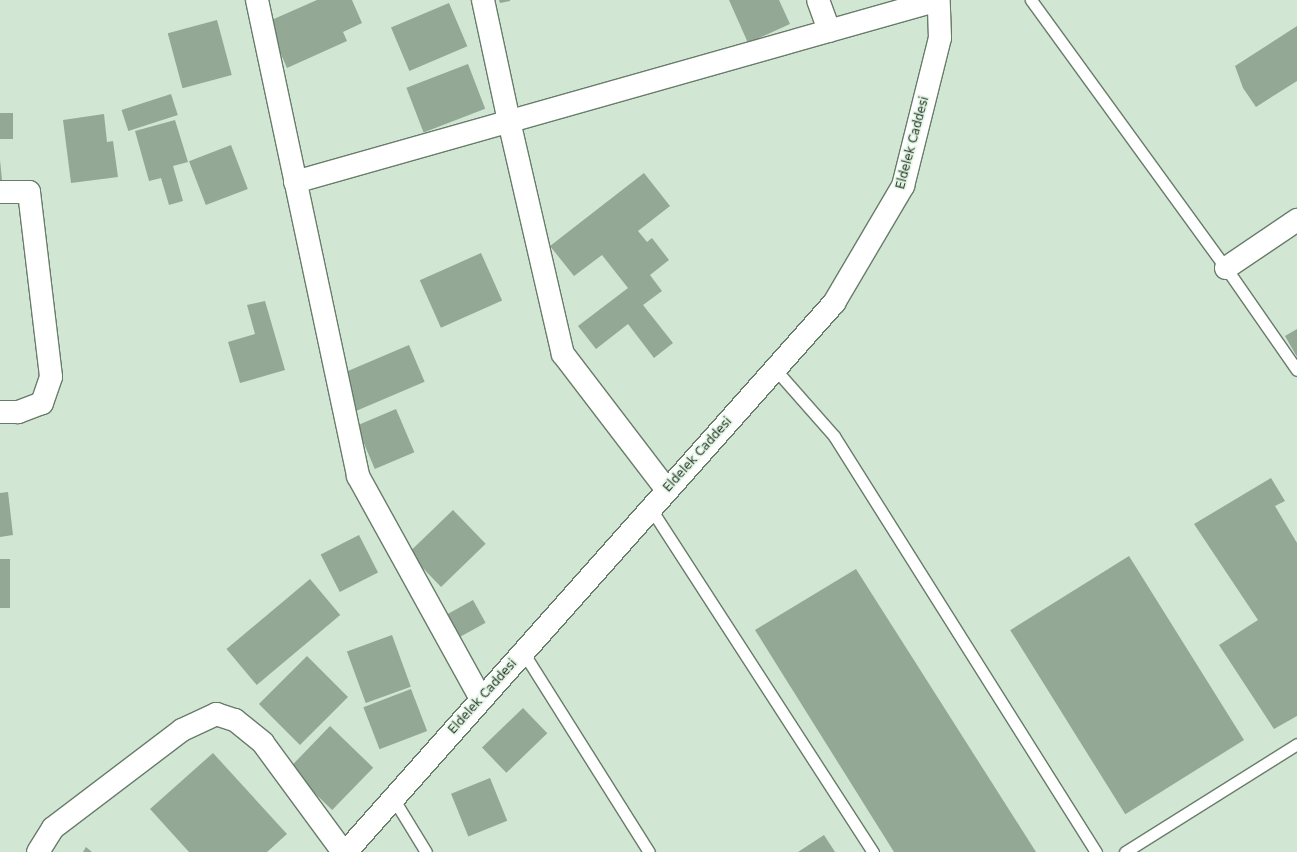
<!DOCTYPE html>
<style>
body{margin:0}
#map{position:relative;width:1297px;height:852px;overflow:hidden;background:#d1e7d3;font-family:"DejaVu Sans",sans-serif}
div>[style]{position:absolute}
.building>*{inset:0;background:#93a895;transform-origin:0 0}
.roads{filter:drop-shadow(1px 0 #687c6a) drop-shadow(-1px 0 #687c6a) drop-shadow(0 1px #687c6a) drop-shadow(0 -1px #687c6a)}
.lane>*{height:11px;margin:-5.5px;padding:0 5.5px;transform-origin:5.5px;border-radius:5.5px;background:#fff}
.street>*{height:22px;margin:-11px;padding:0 11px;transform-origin:11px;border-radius:11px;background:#fff}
.secondary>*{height:22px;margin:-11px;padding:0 11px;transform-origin:11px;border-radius:11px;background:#fff}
span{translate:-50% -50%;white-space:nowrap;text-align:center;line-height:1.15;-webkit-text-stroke:3px #def4e0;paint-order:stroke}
.street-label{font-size:12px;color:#2f3830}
</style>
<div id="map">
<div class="building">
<div style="clip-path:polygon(317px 0,352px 0,362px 23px,343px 32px,347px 41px,287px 68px,267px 22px)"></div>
<div style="clip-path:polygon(499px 0,510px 0,510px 1px,500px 3px)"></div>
<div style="clip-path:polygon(729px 0,779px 0,790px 24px,748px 43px)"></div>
<div style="left:449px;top:3px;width:47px;height:63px;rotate:67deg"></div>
<div style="left:217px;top:20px;width:57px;height:51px;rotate:75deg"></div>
<div style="clip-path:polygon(1297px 26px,1297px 81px,1256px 107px,1243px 88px,1235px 66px)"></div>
<div style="left:468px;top:64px;width:48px;height:66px;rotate:69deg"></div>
<div style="left:171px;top:94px;width:22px;height:52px;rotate:72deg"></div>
<div style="left:0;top:113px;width:13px;height:26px"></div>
<div style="clip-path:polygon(104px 114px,107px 142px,113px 141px,118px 177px,71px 183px,63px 120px)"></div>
<div style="clip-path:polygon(175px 120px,188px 162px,173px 166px,183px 201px,169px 205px,161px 178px,149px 181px,135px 131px)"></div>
<div style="left:231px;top:145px;width:47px;height:45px;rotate:69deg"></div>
<div style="clip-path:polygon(0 160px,2px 180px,0 181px)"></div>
<div style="clip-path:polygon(644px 173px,670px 206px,638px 231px,647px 242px,652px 238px,669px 260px,650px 275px,662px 291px,643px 305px,673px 343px,654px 358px,628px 324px,596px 349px,578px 326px,628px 288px,602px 255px,574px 276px,550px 246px)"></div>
<div style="left:481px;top:253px;width:52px;height:67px;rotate:66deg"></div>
<div style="clip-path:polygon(265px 301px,285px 370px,240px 383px,228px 342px,255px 334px,247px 305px)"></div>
<div style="clip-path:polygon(1297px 329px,1297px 357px,1285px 336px)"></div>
<div style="left:409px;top:345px;width:40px;height:74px;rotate:67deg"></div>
<div style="left:396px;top:409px;width:47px;height:43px;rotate:67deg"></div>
<div style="clip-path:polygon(1271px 478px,1285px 501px,1275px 506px,1297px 543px,1297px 716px,1274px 729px,1219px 645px,1258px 620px,1194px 524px)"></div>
<div style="clip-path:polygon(8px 492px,13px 535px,0 537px,0 493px)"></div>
<div style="left:453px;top:510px;width:47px;height:62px;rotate:46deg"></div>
<div style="left:359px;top:535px;width:42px;height:43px;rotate:63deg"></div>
<div style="left:1129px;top:556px;width:217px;height:140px;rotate:58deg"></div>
<div style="left:0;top:559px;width:10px;height:49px"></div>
<div style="clip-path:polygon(856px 569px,1036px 852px,894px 852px,755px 630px)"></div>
<div style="left:310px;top:579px;width:47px;height:109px;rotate:50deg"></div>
<div style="left:473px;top:600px;width:26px;height:31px;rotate:61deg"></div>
<div style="left:392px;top:635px;width:55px;height:48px;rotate:70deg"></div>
<div style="left:307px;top:656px;width:58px;height:68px;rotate:45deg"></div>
<div style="left:411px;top:689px;width:45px;height:51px;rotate:69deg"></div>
<div style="left:523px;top:708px;width:35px;height:57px;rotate:46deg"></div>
<div style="left:330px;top:726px;width:60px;height:59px;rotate:44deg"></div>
<div style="clip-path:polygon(213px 753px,287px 834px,267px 852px,189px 852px,150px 809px)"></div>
<div style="left:490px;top:778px;width:46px;height:42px;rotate:68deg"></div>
<div style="clip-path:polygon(824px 835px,835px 852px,798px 852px)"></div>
<div style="clip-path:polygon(86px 847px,92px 852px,83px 852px)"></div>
</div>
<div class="roads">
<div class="lane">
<div style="left:1031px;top:0;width:331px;rotate:54deg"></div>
<div style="left:1226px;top:268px;width:124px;rotate:55.2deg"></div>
<div style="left:775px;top:369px;width:89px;rotate:48.6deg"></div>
<div style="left:834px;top:436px;width:492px;rotate:57.8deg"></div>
<div style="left:651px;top:509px;width:409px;rotate:57.1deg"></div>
<div style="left:523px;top:652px;width:236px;rotate:57.8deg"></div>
<div style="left:393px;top:798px;width:63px;rotate:58.6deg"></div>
<div style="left:1125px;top:852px;width:203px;rotate:-32.1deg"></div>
</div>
<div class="street">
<div style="left:257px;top:0;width:487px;rotate:78deg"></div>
<div style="left:358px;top:476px;width:255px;rotate:61.1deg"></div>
<div style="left:483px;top:0;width:124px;rotate:77.9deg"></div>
<div style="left:509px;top:121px;width:239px;rotate:77deg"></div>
<div style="left:563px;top:354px;width:171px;rotate:52.6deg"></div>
<div style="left:818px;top:0;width:33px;rotate:70deg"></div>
<div style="left:295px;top:182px;width:668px;rotate:-15.8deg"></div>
<div style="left:0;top:192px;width:29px"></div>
<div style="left:29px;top:192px;width:186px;rotate:83.2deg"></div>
<div style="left:51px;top:377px;width:28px;rotate:109deg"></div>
<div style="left:42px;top:403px;width:26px;rotate:159deg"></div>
<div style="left:18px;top:412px;width:18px;rotate:180deg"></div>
<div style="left:1226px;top:268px;width:86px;rotate:-34.1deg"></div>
<div style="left:38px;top:852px;width:28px;rotate:-58deg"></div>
<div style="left:53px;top:828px;width:162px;rotate:-37.2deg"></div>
<div style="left:182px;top:730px;width:38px;rotate:-25deg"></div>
<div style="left:216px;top:714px;width:20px;rotate:18deg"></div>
<div style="left:235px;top:720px;width:36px;rotate:39deg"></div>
<div style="left:263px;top:743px;width:135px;rotate:53.7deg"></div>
</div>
<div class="secondary">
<div style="left:346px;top:852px;width:735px;rotate:-48.37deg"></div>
<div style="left:834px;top:303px;width:136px;rotate:-59.5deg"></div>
<div style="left:903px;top:186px;width:153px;rotate:-76deg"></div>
<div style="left:940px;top:38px;width:38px;rotate:-92deg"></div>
</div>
</div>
<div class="street-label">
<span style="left:913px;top:143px;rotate:-75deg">Eldelek Caddesi</span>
<span style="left:698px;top:455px;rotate:-48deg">Eldelek Caddesi</span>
<span style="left:483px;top:697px;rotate:-48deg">Eldelek Caddesi</span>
</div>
</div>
